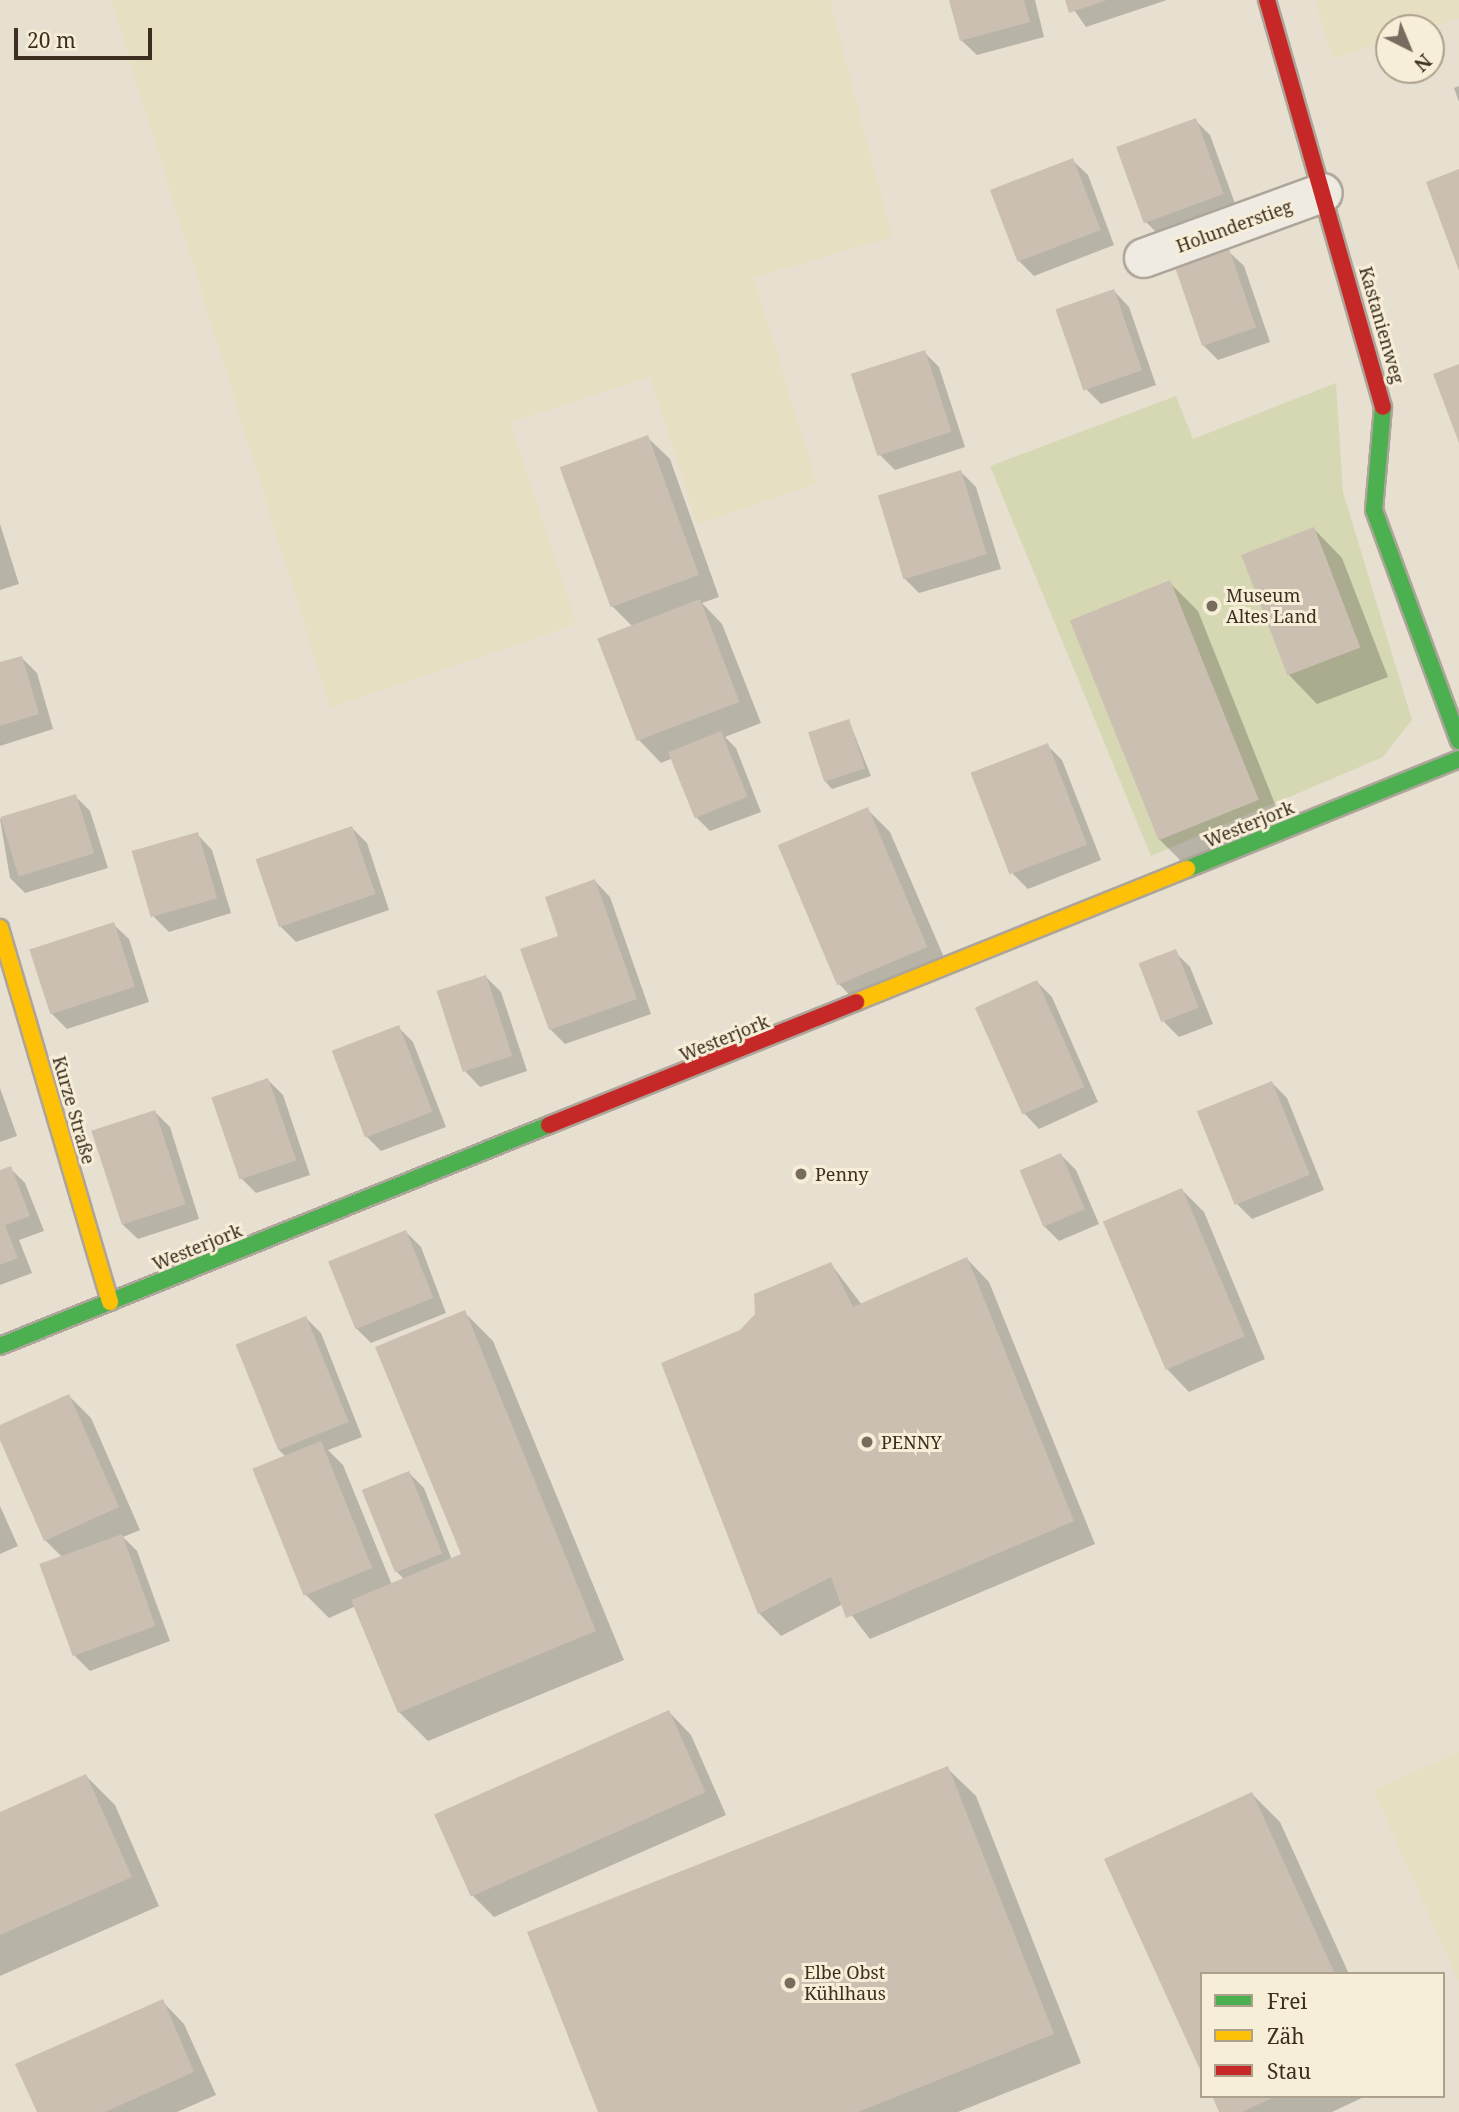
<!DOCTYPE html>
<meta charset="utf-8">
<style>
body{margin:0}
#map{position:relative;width:1459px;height:2112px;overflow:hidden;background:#e7e0d1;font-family:"Noto Serif",serif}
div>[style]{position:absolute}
.farmland>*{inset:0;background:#e6dfc2}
.green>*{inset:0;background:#d6d7b3}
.shadow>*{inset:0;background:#0003}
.building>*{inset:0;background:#cbbfb2;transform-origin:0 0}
.roads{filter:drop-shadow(2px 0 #ada599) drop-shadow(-2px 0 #ada599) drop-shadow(0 2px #ada599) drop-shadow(0 -2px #ada599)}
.street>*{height:38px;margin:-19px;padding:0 19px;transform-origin:19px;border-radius:19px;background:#efebe3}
.fast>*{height:16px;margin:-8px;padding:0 8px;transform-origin:8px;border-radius:8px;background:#4caf50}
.slow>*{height:16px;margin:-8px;padding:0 8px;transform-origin:8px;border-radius:8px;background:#ffc107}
.jam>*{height:16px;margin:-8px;padding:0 8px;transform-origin:8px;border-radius:8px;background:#c62828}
.dots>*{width:19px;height:19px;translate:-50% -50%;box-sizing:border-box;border:4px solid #f7eed8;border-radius:50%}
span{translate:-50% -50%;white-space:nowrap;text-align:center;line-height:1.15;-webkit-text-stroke:6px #f7eed8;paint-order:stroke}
.street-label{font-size:18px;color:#3d2e20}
.poi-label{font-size:18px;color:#3d2e20}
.left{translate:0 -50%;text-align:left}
.legend{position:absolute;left:1200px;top:1972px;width:245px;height:126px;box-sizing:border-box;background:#f7eed8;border:2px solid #ada18e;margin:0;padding:9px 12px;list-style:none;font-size:21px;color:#3d2e20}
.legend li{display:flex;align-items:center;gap:14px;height:35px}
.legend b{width:35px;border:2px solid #ada18e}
.north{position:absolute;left:1375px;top:14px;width:70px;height:70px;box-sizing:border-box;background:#f7eed8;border:2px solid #ada18e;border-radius:50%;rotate:137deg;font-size:19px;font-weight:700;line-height:28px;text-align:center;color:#3d2e20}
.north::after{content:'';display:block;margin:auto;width:24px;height:32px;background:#786c5e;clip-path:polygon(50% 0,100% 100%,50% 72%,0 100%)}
.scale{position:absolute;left:14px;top:28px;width:138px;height:32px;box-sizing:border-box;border:4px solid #3d2e20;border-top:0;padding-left:9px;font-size:21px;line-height:24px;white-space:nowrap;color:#3d2e20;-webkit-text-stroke:5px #f7eed8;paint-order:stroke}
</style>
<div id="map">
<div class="farmland">
<div style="clip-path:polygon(111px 0,830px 0,892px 237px,754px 278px,817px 484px,697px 525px,650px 377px,510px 422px,576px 624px,330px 708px)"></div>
<div style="clip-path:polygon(1315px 0,1459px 0,1459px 18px,1430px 28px,1389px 28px,1389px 41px,1333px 59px)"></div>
<div style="clip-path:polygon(1459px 1752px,1459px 1982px,1373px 1790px)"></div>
</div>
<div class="green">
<div style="clip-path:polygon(1336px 383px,1343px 492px,1412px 720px,1383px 757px,1151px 856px,990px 466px,1176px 396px,1193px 439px)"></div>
</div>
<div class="shadow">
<div style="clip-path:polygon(951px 0,1035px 0,1044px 37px,977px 55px,961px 40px)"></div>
<div style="clip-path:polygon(1067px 0,1167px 0,1086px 27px)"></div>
<div style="clip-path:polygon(1459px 86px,1459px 102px,1454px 88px)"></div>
<div style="clip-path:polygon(1195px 120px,1210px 135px,1237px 209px,1160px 236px,1145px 221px)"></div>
<div style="clip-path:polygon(1072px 160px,1088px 175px,1114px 245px,1034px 276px,1019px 261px)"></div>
<div style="clip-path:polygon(1228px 251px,1244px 266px,1270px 342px,1218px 360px,1203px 345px)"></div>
<div style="clip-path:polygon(1114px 291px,1129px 307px,1156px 385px,1101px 404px,1086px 389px)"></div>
<div style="clip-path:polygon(924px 352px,939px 367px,965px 447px,895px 470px,880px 455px)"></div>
<div style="clip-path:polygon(647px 437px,670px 459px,719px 597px,702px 603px,722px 624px,761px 723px,725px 737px,736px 748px,761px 812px,710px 831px,695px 816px,673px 758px,661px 763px,639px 740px,600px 640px,633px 627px,611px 605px)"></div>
<div style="clip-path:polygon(961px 472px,976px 487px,1001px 569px,919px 593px,904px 578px)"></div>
<div style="clip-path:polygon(0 524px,19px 584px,0 590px)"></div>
<div style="clip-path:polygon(1314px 529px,1342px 558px,1388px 677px,1317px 704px,1289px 675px)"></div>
<div style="clip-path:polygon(1169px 582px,1198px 611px,1285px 829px,1188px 868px,1159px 839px,1073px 621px)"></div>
<div style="clip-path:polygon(22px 658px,37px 673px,53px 729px,0 746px,0 664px)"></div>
<div style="clip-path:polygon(849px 721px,871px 776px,832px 789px,825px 781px)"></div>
<div style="clip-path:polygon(1047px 745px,1062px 760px,1101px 860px,1028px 889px,1013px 874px)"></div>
<div style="clip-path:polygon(75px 796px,90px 811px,108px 868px,25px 893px,10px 878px,0 819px)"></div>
<div style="clip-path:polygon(867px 809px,890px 832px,949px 969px,861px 1007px,839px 984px,780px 847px)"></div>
<div style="clip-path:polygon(352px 828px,367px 843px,389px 910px,296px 942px,281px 927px,258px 860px)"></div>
<div style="clip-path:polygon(197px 834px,212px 850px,231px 913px,169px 932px,154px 917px)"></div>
<div style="clip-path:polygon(595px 881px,610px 897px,651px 1014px,565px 1044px,550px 1029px)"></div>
<div style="clip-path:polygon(113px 924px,129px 939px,149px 1002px,67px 1029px,52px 1014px)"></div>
<div style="clip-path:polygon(1175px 952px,1190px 967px,1213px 1024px,1179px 1037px,1164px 1022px)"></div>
<div style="clip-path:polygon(486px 977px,501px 992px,527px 1071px,480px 1087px,465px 1071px)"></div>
<div style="clip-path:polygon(1037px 982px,1052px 997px,1098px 1102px,1039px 1129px,1024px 1113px,977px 1009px)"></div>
<div style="clip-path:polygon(398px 1027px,413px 1042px,446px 1127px,381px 1151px,366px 1136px)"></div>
<div style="clip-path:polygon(268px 1080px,283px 1095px,310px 1175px,256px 1193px,241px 1178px)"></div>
<div style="clip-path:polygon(1272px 1083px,1287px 1098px,1324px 1190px,1252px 1219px,1237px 1204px)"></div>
<div style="clip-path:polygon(0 1088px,17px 1136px,0 1142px)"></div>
<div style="clip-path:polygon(155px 1112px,170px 1127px,199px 1219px,138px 1239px,122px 1224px)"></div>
<div style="clip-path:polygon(1061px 1155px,1076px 1170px,1099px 1224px,1059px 1241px,1044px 1226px)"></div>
<div style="clip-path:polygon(10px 1168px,25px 1183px,44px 1231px,19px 1240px,32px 1273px,0 1285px,0 1172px)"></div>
<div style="clip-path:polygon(1182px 1190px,1204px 1212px,1265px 1359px,1189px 1392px,1167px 1369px)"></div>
<div style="clip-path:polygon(406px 1232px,421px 1247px,446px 1313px,371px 1343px,356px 1328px)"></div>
<div style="clip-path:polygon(967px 1259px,989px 1282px,1095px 1544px,870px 1639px,843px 1604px,781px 1636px,759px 1613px,741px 1331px,831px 1264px,862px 1305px)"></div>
<div style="clip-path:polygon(464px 1312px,493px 1341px,624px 1660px,428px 1741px,399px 1712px,356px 1606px,329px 1618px,306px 1595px,254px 1470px,286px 1457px,278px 1449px,306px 1318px,321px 1333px,362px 1437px,328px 1450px,343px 1465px,392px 1585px,404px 1579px,397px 1572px,409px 1473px,424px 1488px,452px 1560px,463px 1555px)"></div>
<div style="clip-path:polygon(69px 1396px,91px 1418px,140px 1530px,123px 1537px,137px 1551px,170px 1641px,90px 1671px,75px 1656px,63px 1558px,45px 1540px,0 1435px,0 1427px)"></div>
<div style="clip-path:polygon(0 1506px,18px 1546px,0 1554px)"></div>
<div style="clip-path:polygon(669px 1712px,691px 1735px,726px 1815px,494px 1917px,472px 1895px)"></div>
<div style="clip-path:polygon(947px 1768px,976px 1796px,1081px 2063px,958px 2112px,600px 2112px)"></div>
<div style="clip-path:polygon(86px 1776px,115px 1805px,159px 1906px,0 1976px,0 1814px)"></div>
<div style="clip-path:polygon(1252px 1794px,1280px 1822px,1349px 1974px,1202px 1974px,1106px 1860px)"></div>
<div style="clip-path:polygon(162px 2001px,184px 2024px,216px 2095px,177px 2112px,39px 2112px)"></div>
<div style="clip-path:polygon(1214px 2096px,1366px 2096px,1332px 2112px,1221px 2112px)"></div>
</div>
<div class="building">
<div style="clip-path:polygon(949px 0,1024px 0,1030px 22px,960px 41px)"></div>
<div style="clip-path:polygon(1065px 0,1107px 0,1069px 13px)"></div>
<div style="left:1196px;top:118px;width:81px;height:85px;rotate:70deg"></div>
<div style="left:1073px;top:158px;width:77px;height:89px;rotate:69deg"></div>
<div style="clip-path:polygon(1459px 169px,1459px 271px,1426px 182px)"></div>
<div style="left:1229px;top:249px;width:83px;height:57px;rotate:71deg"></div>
<div style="left:1114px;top:289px;width:86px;height:62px;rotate:71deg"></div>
<div style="left:925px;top:350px;width:86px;height:78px;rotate:72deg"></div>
<div style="clip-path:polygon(1459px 364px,1459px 443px,1433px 374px)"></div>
<div style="left:648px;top:435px;width:149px;height:94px;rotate:70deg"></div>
<div style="left:961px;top:470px;width:88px;height:87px;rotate:73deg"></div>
<div style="left:1314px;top:527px;width:129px;height:78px;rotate:69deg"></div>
<div style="left:1170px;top:580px;width:237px;height:108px;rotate:68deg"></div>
<div style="left:700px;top:599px;width:110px;height:110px;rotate:69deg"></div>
<div style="clip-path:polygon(22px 656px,39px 714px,0 726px,0 662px)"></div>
<div style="left:849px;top:719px;width:52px;height:43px;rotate:72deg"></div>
<div style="left:721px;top:731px;width:71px;height:57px;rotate:68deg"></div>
<div style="left:1048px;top:743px;width:109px;height:83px;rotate:69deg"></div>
<div style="left:76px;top:794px;width:62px;height:79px;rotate:73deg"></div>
<div style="left:868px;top:807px;width:152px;height:98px;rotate:67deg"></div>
<div style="left:352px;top:826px;width:72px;height:102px;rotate:71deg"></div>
<div style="left:198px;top:832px;width:69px;height:69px;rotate:74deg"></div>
<div style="clip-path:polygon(595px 879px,637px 999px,549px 1030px,520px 949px,558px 936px,545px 897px)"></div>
<div style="left:114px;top:922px;width:68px;height:89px;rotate:72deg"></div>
<div style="left:1176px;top:949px;width:63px;height:40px;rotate:69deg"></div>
<div style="left:486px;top:975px;width:85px;height:52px;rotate:72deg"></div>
<div style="left:1037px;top:980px;width:117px;height:68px;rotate:66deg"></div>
<div style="left:399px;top:1025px;width:93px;height:72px;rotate:69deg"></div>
<div style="left:268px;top:1078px;width:87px;height:60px;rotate:71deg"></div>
<div style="left:1272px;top:1081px;width:101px;height:81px;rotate:68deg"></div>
<div style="left:155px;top:1110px;width:99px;height:67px;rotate:72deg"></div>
<div style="left:1061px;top:1153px;width:61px;height:45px;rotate:67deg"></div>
<div style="clip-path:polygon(11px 1166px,30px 1216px,5px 1225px,18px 1258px,0 1265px,0 1170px)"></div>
<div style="left:1182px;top:1188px;width:161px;height:86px;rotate:67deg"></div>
<div style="left:406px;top:1230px;width:73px;height:84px;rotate:68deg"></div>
<div style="clip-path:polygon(967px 1257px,1074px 1521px,846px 1618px,831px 1577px,758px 1614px,661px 1363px,740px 1330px,755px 1314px,754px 1294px,831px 1262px,853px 1307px)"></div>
<div style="clip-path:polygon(465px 1310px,596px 1631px,398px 1713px,351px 1600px,461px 1554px,375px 1347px)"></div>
<div style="left:306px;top:1316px;width:114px;height:76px;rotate:68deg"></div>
<div style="clip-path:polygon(69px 1394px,119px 1507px,44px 1541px,0 1440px,0 1425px)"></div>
<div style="left:321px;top:1441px;width:137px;height:74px;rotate:68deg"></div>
<div style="left:409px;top:1471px;width:89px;height:51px;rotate:68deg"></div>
<div style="left:122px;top:1534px;width:98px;height:88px;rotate:70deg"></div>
<div style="left:669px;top:1710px;width:90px;height:257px;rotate:66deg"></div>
<div style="clip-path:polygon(948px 1766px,1054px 2034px,858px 2112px,598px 2112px,527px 1932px)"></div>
<div style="clip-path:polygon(86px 1774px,132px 1877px,0 1935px,0 1812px)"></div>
<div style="clip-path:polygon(1252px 1792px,1335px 1974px,1202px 1974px,1202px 2074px,1104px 1859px)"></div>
<div style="clip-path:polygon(163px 1999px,194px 2072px,105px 2112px,37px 2112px,15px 2064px)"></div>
<div style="clip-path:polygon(1212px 2096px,1276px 2096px,1242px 2112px,1219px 2112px)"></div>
</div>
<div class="roads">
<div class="street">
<div style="left:1144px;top:258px;width:190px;rotate:-20deg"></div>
</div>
<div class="fast">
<div style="left:1383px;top:407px;width:103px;rotate:95deg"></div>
<div style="left:1374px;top:510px;width:246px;rotate:69.8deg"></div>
<div style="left:1187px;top:869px;width:293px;rotate:-22deg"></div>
<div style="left:0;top:1346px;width:592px;rotate:-21.93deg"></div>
</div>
<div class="slow">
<div style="left:0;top:928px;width:390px;rotate:73.6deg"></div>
<div style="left:856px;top:1002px;width:357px;rotate:-21.9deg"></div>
</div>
<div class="jam">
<div style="left:1267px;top:0;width:423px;rotate:74.1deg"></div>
<div style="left:549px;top:1125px;width:331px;rotate:-21.8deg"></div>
</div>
</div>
<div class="dots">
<div style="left:1212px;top:606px;background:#786c5e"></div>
<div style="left:801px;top:1174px;background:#786c5e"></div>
<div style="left:867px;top:1442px;background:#786c5e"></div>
<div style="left:790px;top:1983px;background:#786c5e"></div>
</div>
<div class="street-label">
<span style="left:1234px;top:226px;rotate:-20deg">Holunderstieg</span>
<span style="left:1382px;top:325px;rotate:74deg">Kastanienweg</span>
<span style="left:1249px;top:824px;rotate:-22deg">Westerjork</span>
<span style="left:724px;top:1038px;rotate:-22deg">Westerjork</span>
<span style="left:74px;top:1110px;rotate:74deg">Kurze Straße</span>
<span style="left:197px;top:1247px;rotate:-22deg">Westerjork</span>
</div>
<div class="poi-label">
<span class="left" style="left:1226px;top:606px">Museum<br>Altes Land</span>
<span class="left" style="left:815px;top:1174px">Penny</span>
<span class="left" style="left:881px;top:1442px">PENNY</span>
<span class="left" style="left:804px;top:1983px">Elbe Obst<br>Kühlhaus</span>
</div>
<ul class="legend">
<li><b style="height:9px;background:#4caf50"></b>Frei</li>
<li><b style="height:9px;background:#ffc107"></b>Zäh</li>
<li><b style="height:9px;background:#c62828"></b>Stau</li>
</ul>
<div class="north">N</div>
<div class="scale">20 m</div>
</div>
